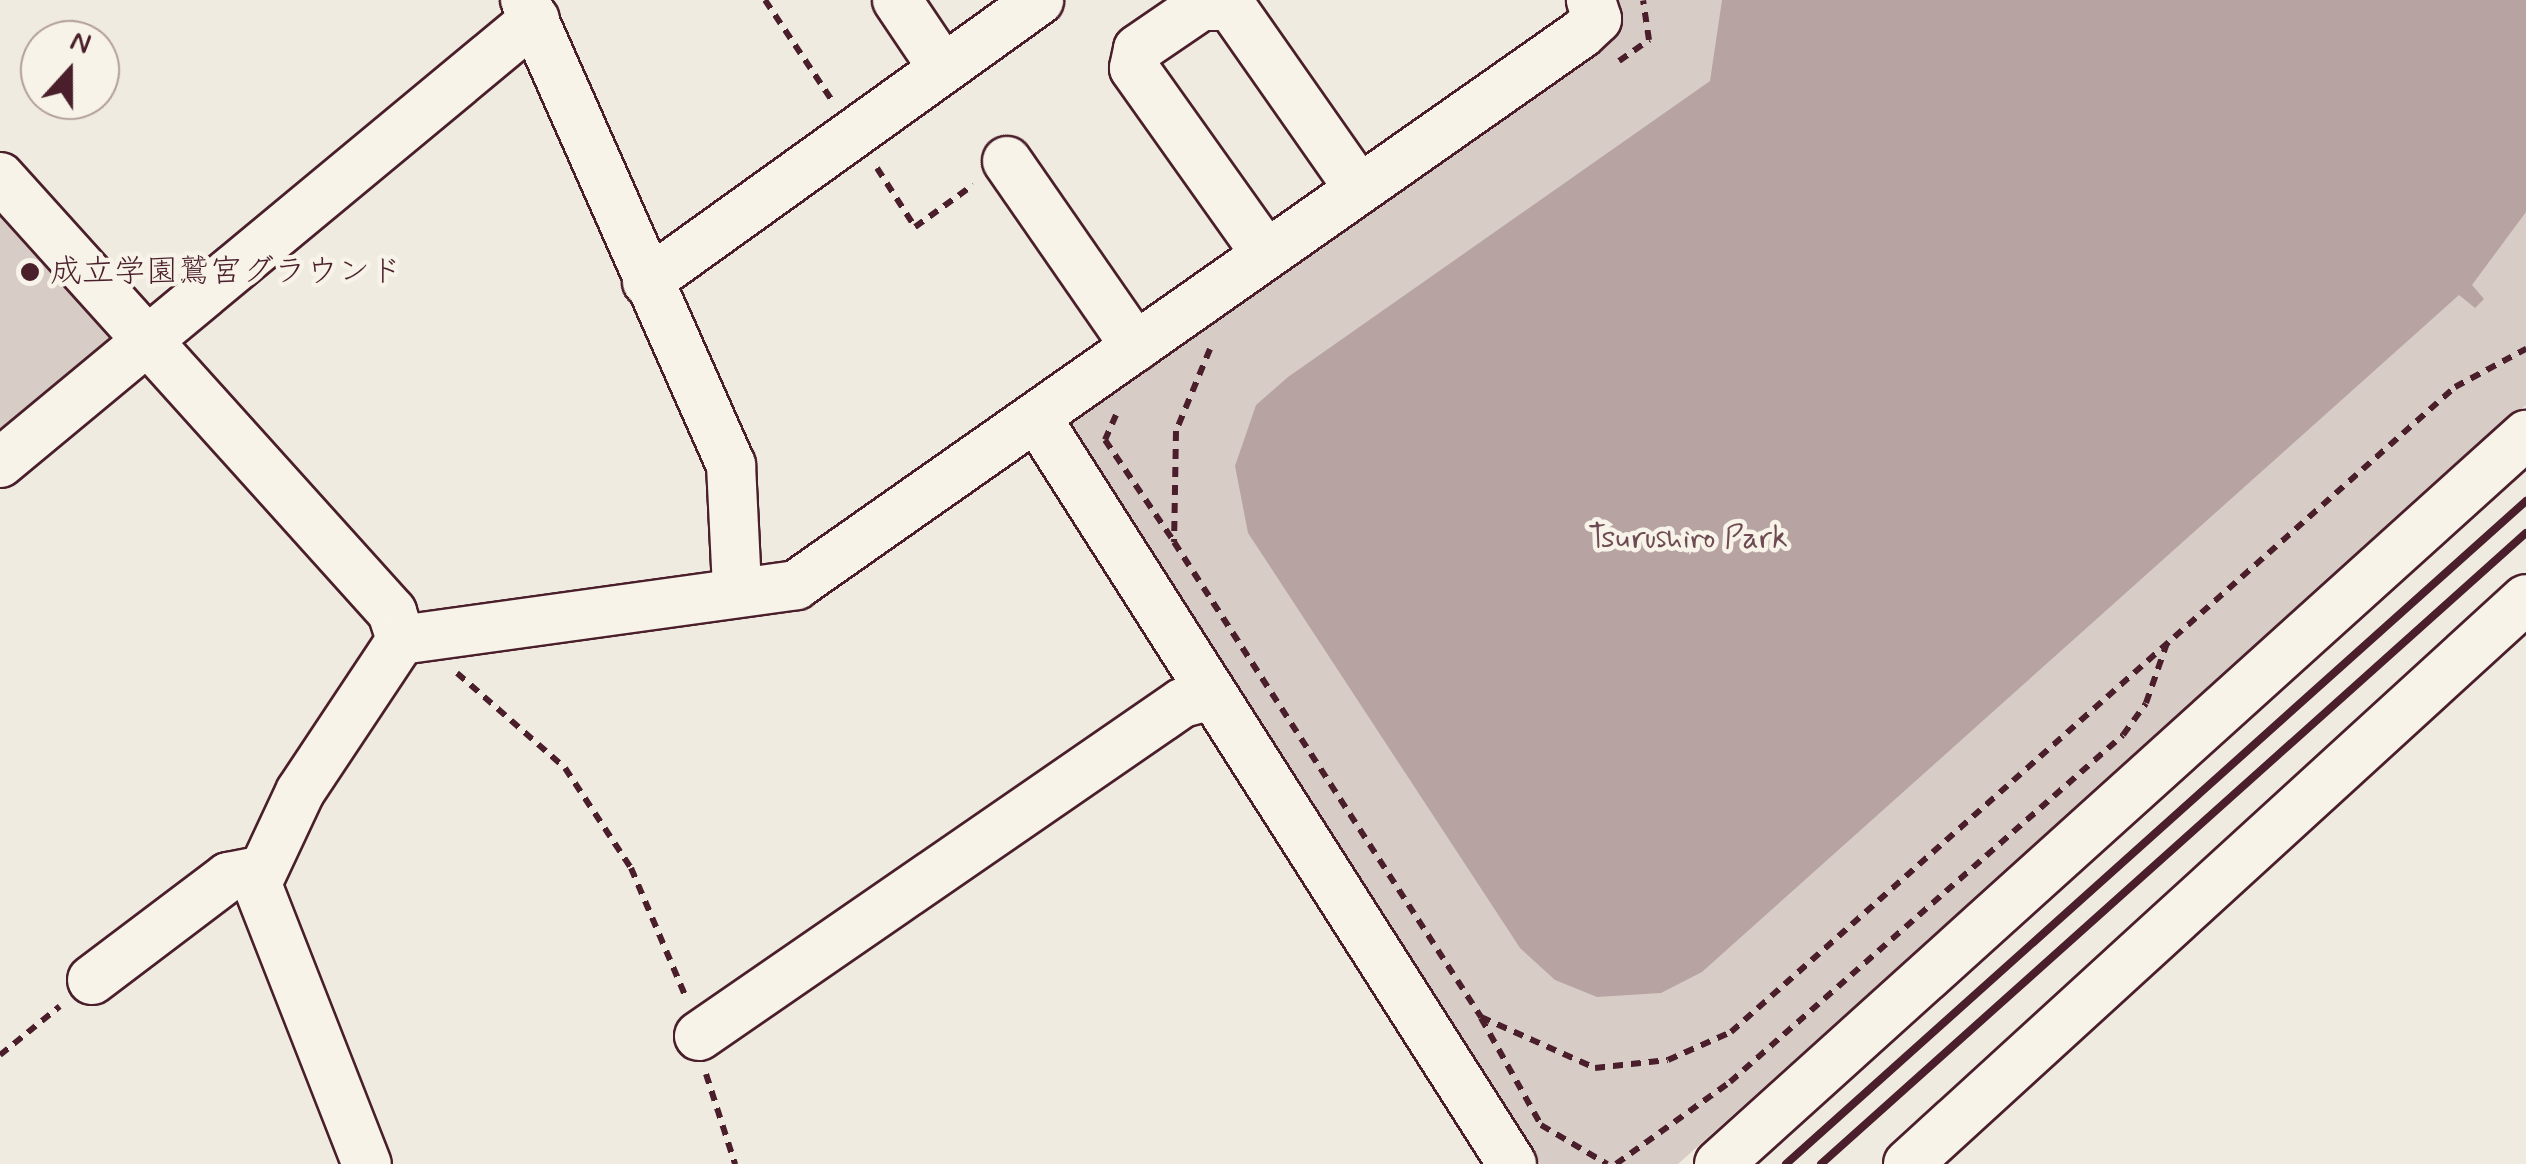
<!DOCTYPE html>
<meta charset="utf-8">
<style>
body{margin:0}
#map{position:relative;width:2526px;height:1164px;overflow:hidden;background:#f0ebe0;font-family:Mynerve,"Klee One",sans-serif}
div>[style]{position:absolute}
.green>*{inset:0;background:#d8cdc6}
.water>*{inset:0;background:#b7a4a2}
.path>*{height:6px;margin-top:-3px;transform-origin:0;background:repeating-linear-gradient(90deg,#4a1f2b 0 10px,transparent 0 18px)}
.roads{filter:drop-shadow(2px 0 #4a1f2b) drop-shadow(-2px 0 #4a1f2b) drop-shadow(0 2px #4a1f2b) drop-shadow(0 -2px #4a1f2b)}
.minor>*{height:48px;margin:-24px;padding:0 24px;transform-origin:24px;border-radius:24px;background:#f7f3e8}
.rail>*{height:8px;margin:-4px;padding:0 4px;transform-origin:4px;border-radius:4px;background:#4a1f2b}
.dots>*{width:28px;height:28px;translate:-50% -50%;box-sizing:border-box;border:5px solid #f7f3e8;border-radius:50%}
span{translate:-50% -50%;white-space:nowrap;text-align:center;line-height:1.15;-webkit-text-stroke:9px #f7f3e8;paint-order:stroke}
.poi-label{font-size:32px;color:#4a1f2b}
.left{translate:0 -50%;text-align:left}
.park-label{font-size:32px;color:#6e4a52}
.north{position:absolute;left:20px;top:20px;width:100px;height:100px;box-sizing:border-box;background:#f7f3e8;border:2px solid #b29e9c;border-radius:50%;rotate:21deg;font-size:28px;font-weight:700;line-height:40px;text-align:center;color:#4a1f2b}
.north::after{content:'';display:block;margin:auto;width:35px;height:45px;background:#4a1f2b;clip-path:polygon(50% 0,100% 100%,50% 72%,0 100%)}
</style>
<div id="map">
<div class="green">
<div style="clip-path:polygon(1605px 0,2526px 0,2526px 405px,1678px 1164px,1540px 1164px,1064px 429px,1067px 412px)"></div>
<div style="clip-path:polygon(0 210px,118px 334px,0 439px)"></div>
</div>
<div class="water">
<div style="clip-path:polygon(1722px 0,2526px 0,2526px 212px,2472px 285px,2484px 299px,2475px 308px,2459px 295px,1702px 972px,1661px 993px,1597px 997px,1555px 980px,1520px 948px,1248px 533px,1235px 466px,1256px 405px,1288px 377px,1710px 81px)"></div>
</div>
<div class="path">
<div style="left:765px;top:0;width:119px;rotate:56.3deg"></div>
<div style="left:1619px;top:61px;width:37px;rotate:-35deg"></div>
<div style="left:1649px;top:40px;width:40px;rotate:-98.5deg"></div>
<div style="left:877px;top:168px;width:70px;rotate:57.2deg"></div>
<div style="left:915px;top:227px;width:72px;rotate:-35.9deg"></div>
<div style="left:1210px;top:349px;width:89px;rotate:112.5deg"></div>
<div style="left:1176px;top:431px;width:111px;rotate:91deg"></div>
<div style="left:1174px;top:542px;width:566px;rotate:57.12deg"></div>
<div style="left:1481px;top:1017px;width:125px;rotate:24.1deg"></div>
<div style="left:1595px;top:1068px;width:73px;rotate:-6.3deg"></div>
<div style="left:1668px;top:1060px;width:69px;rotate:-24deg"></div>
<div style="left:1731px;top:1032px;width:970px;rotate:-41.7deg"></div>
<div style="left:2455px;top:387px;width:81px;rotate:-28.2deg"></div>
<div style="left:1116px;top:415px;width:27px;rotate:114deg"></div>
<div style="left:1105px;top:440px;width:121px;rotate:55.8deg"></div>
<div style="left:457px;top:673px;width:144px;rotate:41.3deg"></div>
<div style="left:565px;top:768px;width:120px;rotate:56.6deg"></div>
<div style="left:631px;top:868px;width:138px;rotate:67deg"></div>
<div style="left:1481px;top:1018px;width:123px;rotate:60.7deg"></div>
<div style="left:1541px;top:1125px;width:77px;rotate:30.6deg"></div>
<div style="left:0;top:1055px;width:77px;rotate:-39.2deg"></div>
<div style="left:706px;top:1074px;width:95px;rotate:72.1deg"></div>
<div style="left:1616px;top:1164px;width:140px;rotate:-35.7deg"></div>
<div style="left:1730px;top:1082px;width:524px;rotate:-41.44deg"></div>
<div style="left:2123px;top:735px;width:39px;rotate:-54deg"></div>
<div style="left:2146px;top:703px;width:64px;rotate:-70.7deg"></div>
</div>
<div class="roads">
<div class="minor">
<div style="left:525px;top:0;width:509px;rotate:66.11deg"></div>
<div style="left:731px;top:465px;width:122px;rotate:87.2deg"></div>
<div style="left:897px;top:0;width:81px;rotate:56.1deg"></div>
<div style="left:1007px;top:161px;width:226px;rotate:55.3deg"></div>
<div style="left:0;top:177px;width:586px;rotate:47.98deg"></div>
<div style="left:392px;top:612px;width:29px;rotate:72deg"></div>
<div style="left:401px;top:640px;width:182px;rotate:123.6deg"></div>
<div style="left:300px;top:792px;width:102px;rotate:115.1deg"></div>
<div style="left:257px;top:884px;width:301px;rotate:68.6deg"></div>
<div style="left:1266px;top:254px;width:228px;rotate:-125.4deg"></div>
<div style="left:1134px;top:68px;width:19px;rotate:-78deg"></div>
<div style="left:1138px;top:49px;width:76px;rotate:-34.3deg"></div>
<div style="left:1201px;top:6px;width:30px"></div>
<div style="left:1231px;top:6px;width:223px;rotate:55deg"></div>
<div style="left:647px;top:282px;width:483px;rotate:-35.7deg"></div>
<div style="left:1038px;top:420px;width:882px;rotate:57.5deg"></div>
<div style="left:0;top:463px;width:695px;rotate:-39.69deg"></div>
<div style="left:401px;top:640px;width:399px;rotate:-7.9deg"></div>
<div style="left:796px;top:585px;width:959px;rotate:-35.07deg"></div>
<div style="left:1581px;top:34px;width:22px;rotate:-43deg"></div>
<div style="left:1597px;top:19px;width:20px;rotate:-108deg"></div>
<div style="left:92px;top:980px;width:171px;rotate:-37.1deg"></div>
<div style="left:228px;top:877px;width:31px;rotate:-11deg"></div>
<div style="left:699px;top:1036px;width:587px;rotate:-34.58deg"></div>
<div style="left:1182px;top:703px;width:28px;rotate:-15deg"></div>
<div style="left:1719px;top:1164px;width:1088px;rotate:-42.09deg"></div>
<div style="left:1908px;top:1164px;width:837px;rotate:-42.43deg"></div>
</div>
</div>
<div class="rail">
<div style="left:1786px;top:1164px;width:994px;rotate:-41.86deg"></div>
<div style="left:1821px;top:1164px;width:946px;rotate:-41.83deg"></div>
</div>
<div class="dots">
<div style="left:30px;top:272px;background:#4a1f2b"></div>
</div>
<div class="poi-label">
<span class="left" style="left:50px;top:272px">成立学園鷲宮グラウンド</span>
</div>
<div class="park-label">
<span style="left:1688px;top:538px">Tsurushiro Park</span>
</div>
<div class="north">N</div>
</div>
